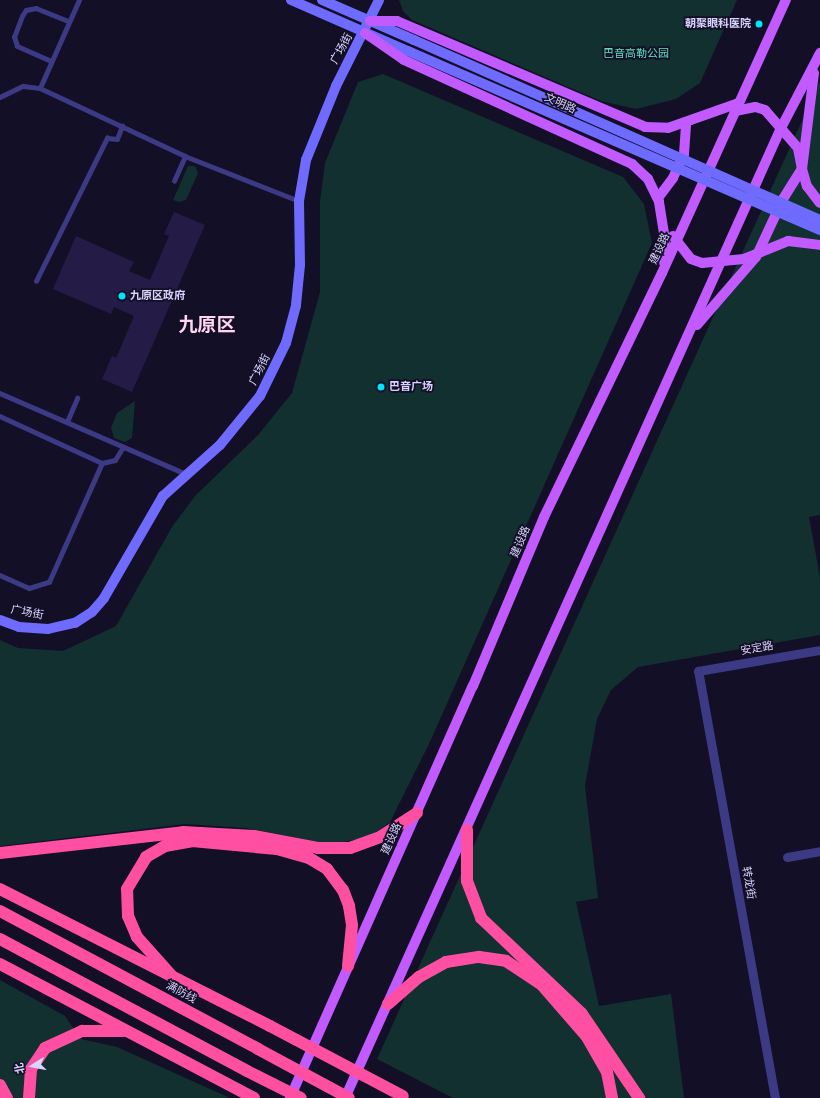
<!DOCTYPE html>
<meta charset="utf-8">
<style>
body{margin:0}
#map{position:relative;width:820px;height:1098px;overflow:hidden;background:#130f26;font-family:Overpass,"Noto Sans SC",sans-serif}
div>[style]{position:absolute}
.green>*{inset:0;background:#12302f}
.building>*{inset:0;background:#241b47}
.lane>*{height:4.5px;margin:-2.25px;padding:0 2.25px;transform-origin:2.25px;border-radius:2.25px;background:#3d3a85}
.street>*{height:9px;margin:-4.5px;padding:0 4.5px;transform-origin:4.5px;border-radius:4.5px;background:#3d3a85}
.secondary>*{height:10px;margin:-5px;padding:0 5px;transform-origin:5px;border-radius:5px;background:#6f6bff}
.primary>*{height:10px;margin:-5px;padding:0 5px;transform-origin:5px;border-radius:5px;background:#c25bff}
.highway>*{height:12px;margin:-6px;padding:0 6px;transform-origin:6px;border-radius:6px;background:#ff4fa3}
.secondary-bridge>*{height:10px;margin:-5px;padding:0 5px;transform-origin:5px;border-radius:5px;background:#6f6bff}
.highway-bridge>*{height:12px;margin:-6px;padding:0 6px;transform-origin:6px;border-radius:6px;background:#ff4fa3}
.dots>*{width:11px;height:11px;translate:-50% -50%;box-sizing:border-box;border:2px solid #130f26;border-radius:50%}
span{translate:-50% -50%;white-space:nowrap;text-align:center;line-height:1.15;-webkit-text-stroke:3.5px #130f26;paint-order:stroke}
.poi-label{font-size:11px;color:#d9d4ff;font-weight:700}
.right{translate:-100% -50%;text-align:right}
.left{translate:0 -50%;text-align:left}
.street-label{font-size:11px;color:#d9d4ff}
.park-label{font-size:11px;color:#5fe0c0}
.town-label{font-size:19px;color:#ffd6f0;font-weight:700}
.north{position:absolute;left:12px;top:1046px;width:40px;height:40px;-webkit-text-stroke:3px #130f26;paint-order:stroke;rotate:259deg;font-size:11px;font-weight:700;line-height:16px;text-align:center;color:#d9d4ff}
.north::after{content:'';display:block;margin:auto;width:14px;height:18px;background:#d9d4ff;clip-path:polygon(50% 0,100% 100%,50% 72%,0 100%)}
</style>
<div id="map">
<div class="green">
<div style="clip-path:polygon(399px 0,737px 0,700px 83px,676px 99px,636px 109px,601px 101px,412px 20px,403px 11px)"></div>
<div style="clip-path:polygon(383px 74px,623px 177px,644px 204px,652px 243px,429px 744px,390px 822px,370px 837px,343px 842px,319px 842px,246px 828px,185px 824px,0 846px,0 640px,18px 648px,63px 651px,116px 626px,172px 527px,195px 496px,258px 435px,292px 393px,320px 292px,320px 201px,325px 163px,358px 82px)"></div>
<div style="clip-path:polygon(820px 81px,820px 515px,809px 517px,820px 577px,820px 635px,638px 667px,611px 690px,597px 719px,585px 786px,598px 898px,576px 902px,599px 1006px,671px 994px,684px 1098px,453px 1098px,377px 1059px)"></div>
<div style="clip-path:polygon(188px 166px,195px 166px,198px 173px,186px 200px,179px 202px,173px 200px)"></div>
<div style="clip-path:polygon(135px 401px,132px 438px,125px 442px,114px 438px,111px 428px,117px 413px)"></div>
<div style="clip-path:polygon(0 980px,65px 1016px,81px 1039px,117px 1047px,230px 1098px,0 1098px)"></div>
</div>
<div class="building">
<div style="clip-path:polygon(174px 212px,205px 225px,132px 392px,102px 379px,112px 356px,116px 358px,134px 316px,114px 307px,111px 314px,53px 289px,76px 236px,134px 262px,129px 271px,150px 280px,169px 236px,164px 234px)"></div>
</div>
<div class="lane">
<div style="left:50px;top:61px;width:36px;rotate:-156deg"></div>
<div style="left:17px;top:46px;width:9px;rotate:-108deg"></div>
<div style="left:14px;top:37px;width:22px;rotate:-69deg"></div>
<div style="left:22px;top:16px;width:7px;rotate:-56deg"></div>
<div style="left:26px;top:10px;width:10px;rotate:-11deg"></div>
<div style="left:36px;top:8px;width:35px;rotate:22deg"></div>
<div style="left:40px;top:88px;width:96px;rotate:-66.1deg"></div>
<div style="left:0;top:97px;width:25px;rotate:-26deg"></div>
<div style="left:23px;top:86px;width:17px;rotate:7deg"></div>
<div style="left:40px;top:88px;width:160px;rotate:25.1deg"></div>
<div style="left:185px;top:156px;width:123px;rotate:21.5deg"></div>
<div style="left:174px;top:181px;width:27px;rotate:-66deg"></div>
<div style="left:36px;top:281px;width:160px;rotate:-63.6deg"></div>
<div style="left:107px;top:138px;width:10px;rotate:6deg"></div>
<div style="left:117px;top:139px;width:14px;rotate:-69deg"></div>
<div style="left:0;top:393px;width:203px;rotate:23.5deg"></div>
<div style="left:0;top:416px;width:112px;rotate:24.7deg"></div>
<div style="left:102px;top:463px;width:13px;rotate:-13deg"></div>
<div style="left:115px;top:460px;width:15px;rotate:-58deg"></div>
<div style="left:67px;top:422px;width:26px;rotate:-67deg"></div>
<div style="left:0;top:575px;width:32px;rotate:24deg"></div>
<div style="left:29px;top:588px;width:21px;rotate:-17deg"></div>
<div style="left:49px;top:582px;width:130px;rotate:-66deg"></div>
</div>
<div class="street">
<div style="left:787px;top:857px;width:34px;rotate:-10deg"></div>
<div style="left:775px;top:1098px;width:434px;rotate:-100.2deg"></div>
<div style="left:698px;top:671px;width:124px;rotate:-9.8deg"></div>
</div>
<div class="secondary">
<div style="left:291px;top:0;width:128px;rotate:23.6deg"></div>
<div style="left:322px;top:0;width:100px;rotate:23.5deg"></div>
<div style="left:0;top:620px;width:20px;rotate:20deg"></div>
<div style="left:19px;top:627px;width:29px;rotate:4deg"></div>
<div style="left:48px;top:629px;width:28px;rotate:-13deg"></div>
<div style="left:75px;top:623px;width:20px;rotate:-33deg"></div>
<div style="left:92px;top:612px;width:18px;rotate:-49deg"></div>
<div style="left:104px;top:598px;width:118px;rotate:-60deg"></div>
<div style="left:163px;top:496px;width:76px;rotate:-41.8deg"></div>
<div style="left:220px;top:445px;width:63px;rotate:-50.8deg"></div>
<div style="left:260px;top:396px;width:59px;rotate:-63.9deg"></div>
<div style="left:286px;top:343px;width:39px;rotate:-75deg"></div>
<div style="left:296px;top:305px;width:40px;rotate:-84.3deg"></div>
<div style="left:300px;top:265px;width:64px;rotate:-90.9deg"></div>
<div style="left:299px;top:201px;width:42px;rotate:-80.3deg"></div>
<div style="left:306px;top:160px;width:80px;rotate:-67.9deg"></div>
<div style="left:336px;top:86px;width:96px;rotate:-63.4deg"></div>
</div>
<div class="primary">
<div style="left:370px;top:21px;width:27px"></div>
<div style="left:397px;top:21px;width:270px;rotate:23.1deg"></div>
<div style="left:645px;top:127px;width:23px;rotate:2deg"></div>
<div style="left:668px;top:128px;width:75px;rotate:-19.4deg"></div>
<div style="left:365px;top:33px;width:47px;rotate:34.7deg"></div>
<div style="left:404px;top:60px;width:251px;rotate:24.5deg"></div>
<div style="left:632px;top:164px;width:22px;rotate:43deg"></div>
<div style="left:648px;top:179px;width:25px;rotate:64deg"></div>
<div style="left:659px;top:202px;width:37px;rotate:81deg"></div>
<div style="left:665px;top:239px;width:24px;rotate:92deg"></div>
<div style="left:814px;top:73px;width:97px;rotate:97.1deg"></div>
<div style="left:802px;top:169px;width:18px;rotate:74deg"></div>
<div style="left:807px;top:186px;width:21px;rotate:53deg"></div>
<div style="left:658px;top:198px;width:25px;rotate:-53deg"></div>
<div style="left:673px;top:178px;width:26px;rotate:-65deg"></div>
<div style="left:684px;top:154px;width:32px;rotate:-86deg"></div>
<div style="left:673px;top:236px;width:29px;rotate:52deg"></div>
<div style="left:691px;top:259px;width:12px;rotate:20deg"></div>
<div style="left:702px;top:263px;width:42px;rotate:-5.4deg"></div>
<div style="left:744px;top:259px;width:48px;rotate:-22.2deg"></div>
<div style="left:788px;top:241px;width:32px;rotate:7deg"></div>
<div style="left:697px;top:325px;width:90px;rotate:-49.1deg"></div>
<div style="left:756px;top:257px;width:64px;rotate:-65deg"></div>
<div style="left:783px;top:199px;width:36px;rotate:-58deg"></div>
<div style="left:802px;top:169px;width:21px;rotate:-101deg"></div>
<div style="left:798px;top:148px;width:50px;rotate:-131deg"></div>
<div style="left:765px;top:110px;width:10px;rotate:-163deg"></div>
<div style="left:755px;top:107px;width:19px;rotate:168deg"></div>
<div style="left:290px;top:1098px;width:451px;rotate:-66.1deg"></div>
<div style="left:473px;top:686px;width:183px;rotate:-67.2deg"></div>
<div style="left:544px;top:517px;width:271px;rotate:-64.2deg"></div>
<div style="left:662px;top:273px;width:300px;rotate:-65.6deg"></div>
<div style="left:345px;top:1098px;width:1061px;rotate:-65.8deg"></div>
<div style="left:780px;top:130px;width:87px;rotate:-62.5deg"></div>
</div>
<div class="highway">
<div style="left:467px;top:830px;width:51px;rotate:90deg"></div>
<div style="left:467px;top:881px;width:40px;rotate:69deg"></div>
<div style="left:481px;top:918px;width:139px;rotate:43.5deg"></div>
<div style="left:582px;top:1014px;width:102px;rotate:55.8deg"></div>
<div style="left:0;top:853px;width:184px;rotate:-6.5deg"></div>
<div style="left:183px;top:832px;width:71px;rotate:3.2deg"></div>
<div style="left:254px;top:836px;width:65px;rotate:10.6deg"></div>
<div style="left:318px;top:848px;width:32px"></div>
<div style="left:350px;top:848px;width:32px;rotate:-20deg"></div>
<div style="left:380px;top:837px;width:44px;rotate:-33deg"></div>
<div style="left:0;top:889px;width:303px;rotate:26.9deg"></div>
<div style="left:0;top:911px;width:293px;rotate:28.1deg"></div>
<div style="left:0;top:939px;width:280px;rotate:28.1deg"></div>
<div style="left:0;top:964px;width:287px;rotate:27.8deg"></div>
<div style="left:171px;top:975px;width:51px;rotate:-131.8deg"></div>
<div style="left:137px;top:937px;width:23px;rotate:-113deg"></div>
<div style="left:128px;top:916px;width:27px;rotate:-92deg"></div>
<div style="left:127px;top:889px;width:37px;rotate:-59deg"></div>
<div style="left:146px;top:857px;width:22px;rotate:-30deg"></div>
<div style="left:165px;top:846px;width:27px;rotate:-10deg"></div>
<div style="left:192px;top:841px;width:85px;rotate:5.4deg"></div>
<div style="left:277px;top:849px;width:33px;rotate:16deg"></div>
<div style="left:309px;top:858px;width:21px;rotate:31deg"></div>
<div style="left:327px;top:869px;width:26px;rotate:53deg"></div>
<div style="left:343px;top:890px;width:17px;rotate:69deg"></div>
<div style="left:349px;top:906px;width:19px;rotate:81deg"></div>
<div style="left:352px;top:925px;width:41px;rotate:95.6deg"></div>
<div style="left:388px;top:1004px;width:41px;rotate:-41.1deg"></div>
<div style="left:419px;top:977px;width:31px;rotate:-29deg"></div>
<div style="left:446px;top:962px;width:33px;rotate:-9deg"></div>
<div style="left:479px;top:957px;width:27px;rotate:8deg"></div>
<div style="left:506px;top:961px;width:43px;rotate:33.7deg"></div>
<div style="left:542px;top:985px;width:69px;rotate:49.1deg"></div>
<div style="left:587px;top:1037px;width:40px;rotate:60.3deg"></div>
<div style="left:607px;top:1072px;width:26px;rotate:79deg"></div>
<div style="left:0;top:1085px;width:15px;rotate:62deg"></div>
<div style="left:29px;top:1098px;width:29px;rotate:-86deg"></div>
<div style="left:31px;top:1069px;width:25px;rotate:-56deg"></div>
<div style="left:45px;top:1048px;width:41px;rotate:-24.7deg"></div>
<div style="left:82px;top:1031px;width:41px"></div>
</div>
<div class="secondary-bridge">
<div style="left:414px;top:40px;width:444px;rotate:23.9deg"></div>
<div style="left:408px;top:51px;width:449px;rotate:23.5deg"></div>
</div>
<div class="highway-bridge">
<div style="left:270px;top:1026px;width:150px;rotate:27.8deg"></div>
<div style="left:258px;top:1049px;width:103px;rotate:28.3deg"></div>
<div style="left:247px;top:1071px;width:60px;rotate:26.6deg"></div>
</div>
<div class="dots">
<div style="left:759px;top:24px;background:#00e5ff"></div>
<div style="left:122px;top:296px;background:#00e5ff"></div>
<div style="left:381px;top:387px;background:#00e5ff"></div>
</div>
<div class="poi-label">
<span class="right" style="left:751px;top:24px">朝聚眼科医院</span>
<span class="left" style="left:130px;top:296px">九原区政府</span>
<span class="left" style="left:389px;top:387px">巴音广场</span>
</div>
<div class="street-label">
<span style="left:342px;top:49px;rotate:-61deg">广场街</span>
<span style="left:560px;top:104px;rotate:24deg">文明路</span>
<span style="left:660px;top:249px;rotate:-65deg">建设路</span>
<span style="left:260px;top:370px;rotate:-63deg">广场街</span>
<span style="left:521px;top:542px;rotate:-67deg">建设路</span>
<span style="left:27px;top:613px;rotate:11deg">广场街</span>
<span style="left:757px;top:649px;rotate:-10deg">安定路</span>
<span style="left:392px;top:839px;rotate:-66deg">建设路</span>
<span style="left:748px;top:883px;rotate:80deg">转龙街</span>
<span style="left:181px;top:993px;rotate:28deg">满防线</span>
</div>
<div class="park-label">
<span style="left:636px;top:54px">巴音高勒公园</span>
</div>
<div class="town-label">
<span style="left:207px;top:327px">九原区</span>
</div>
<div class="north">北</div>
</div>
